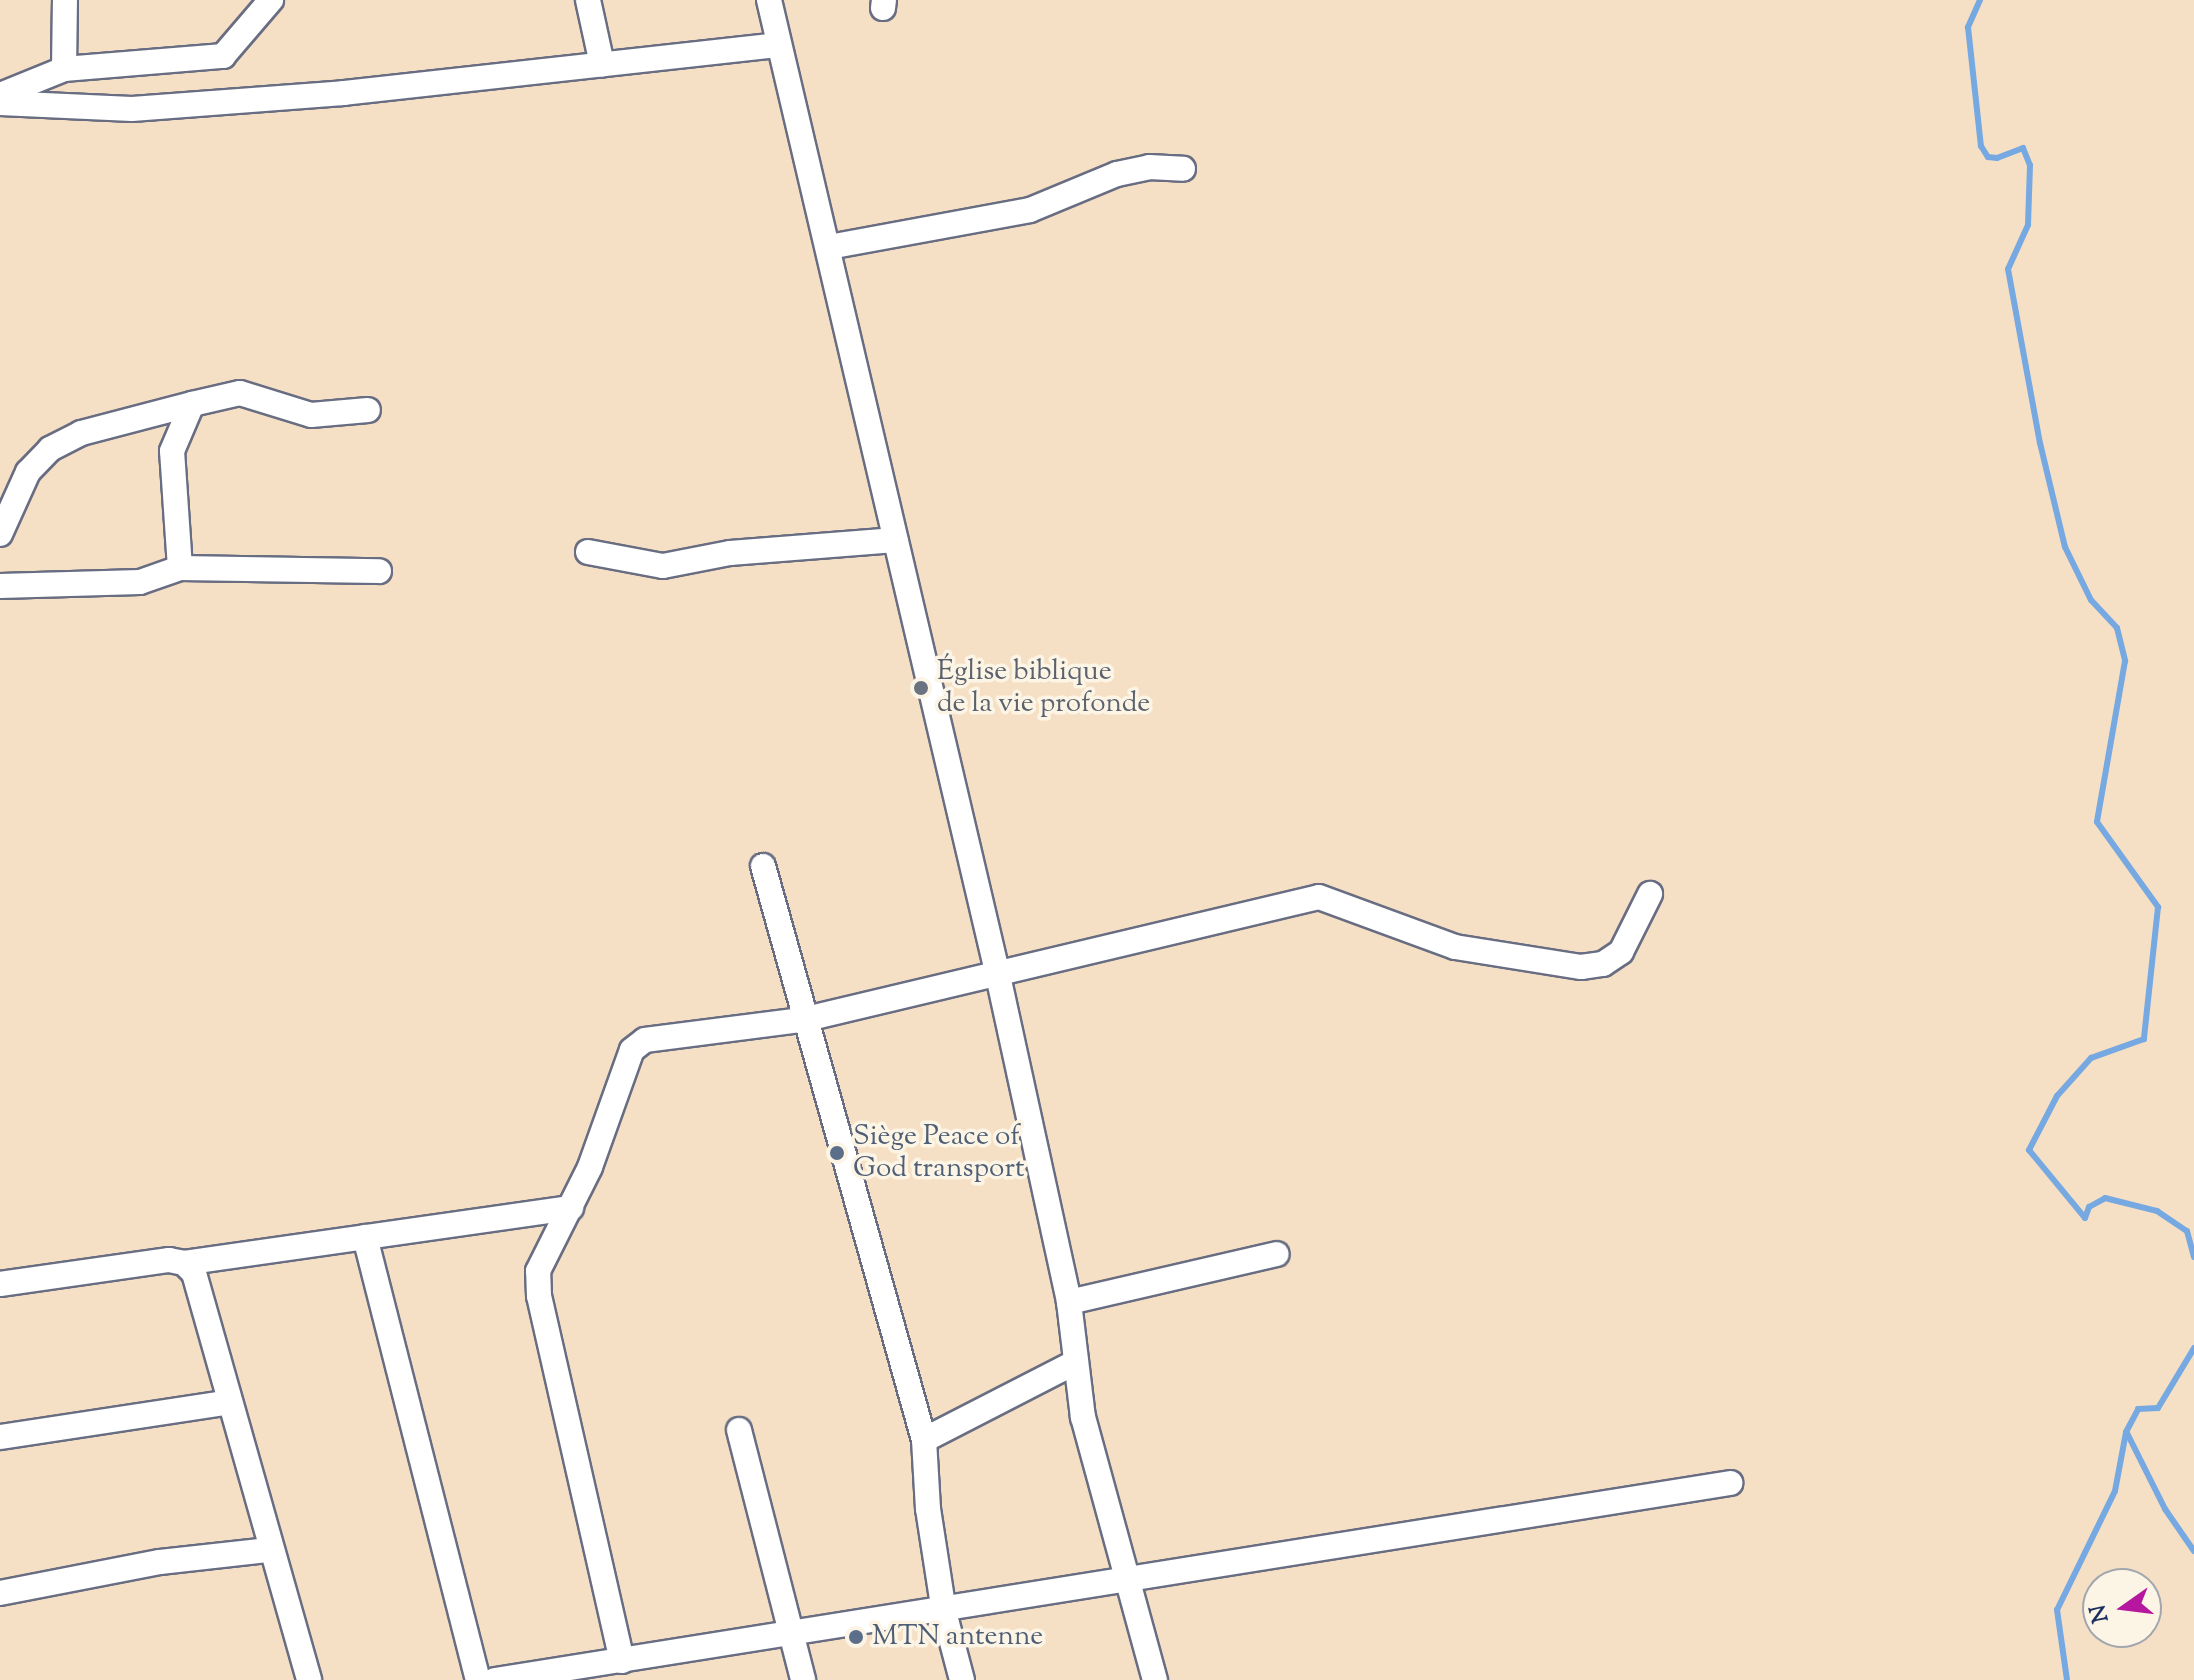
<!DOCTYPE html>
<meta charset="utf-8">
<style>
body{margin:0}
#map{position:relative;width:2194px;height:1680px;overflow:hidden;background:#f6e0c5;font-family:"Sorts Mill Goudy",serif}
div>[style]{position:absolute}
.stream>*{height:6px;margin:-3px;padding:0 3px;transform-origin:3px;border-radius:3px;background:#76a8e2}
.roads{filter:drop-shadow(2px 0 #686d82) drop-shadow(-2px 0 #686d82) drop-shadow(0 2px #686d82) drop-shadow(0 -2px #686d82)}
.minor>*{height:24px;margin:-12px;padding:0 12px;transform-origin:12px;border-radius:12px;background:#fff}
.dots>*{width:22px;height:22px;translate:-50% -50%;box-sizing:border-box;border:4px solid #fcf5e5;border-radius:50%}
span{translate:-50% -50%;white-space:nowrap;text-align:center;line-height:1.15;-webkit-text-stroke:7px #fcf5e5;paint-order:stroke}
.worship-label{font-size:28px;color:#5b616d}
.left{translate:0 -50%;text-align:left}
.service-label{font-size:28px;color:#4e5e75}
.north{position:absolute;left:2082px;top:1568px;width:80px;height:80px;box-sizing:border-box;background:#fcf5e5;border:2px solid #a2a6af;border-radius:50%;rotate:256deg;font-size:22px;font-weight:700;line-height:32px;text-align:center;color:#1b2f5e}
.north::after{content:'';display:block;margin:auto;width:28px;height:36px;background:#b5179e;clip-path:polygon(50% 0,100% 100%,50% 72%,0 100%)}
</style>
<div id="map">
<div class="stream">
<div style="left:1980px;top:0;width:30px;rotate:114deg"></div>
<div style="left:1968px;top:27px;width:120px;rotate:83.8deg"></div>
<div style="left:1981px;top:146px;width:13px;rotate:58deg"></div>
<div style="left:1988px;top:157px;width:9px;rotate:6deg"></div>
<div style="left:1997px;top:158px;width:28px;rotate:-21deg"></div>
<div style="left:2023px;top:148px;width:18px;rotate:68deg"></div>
<div style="left:2030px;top:165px;width:60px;rotate:91.9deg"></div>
<div style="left:2028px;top:225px;width:48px;rotate:114.4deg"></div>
<div style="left:2008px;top:269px;width:177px;rotate:79.6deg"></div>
<div style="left:2040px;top:443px;width:107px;rotate:76.5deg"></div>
<div style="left:2065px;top:547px;width:59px;rotate:63.9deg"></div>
<div style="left:2091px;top:600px;width:38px;rotate:47deg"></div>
<div style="left:2117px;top:628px;width:34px;rotate:76deg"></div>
<div style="left:2125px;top:661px;width:163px;rotate:99.9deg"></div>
<div style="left:2097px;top:822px;width:105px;rotate:54.3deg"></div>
<div style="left:2158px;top:907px;width:133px;rotate:96.1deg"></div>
<div style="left:2144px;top:1039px;width:56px;rotate:160.3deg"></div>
<div style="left:2091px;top:1058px;width:51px;rotate:131.8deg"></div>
<div style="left:2057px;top:1096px;width:61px;rotate:117.4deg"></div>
<div style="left:2029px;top:1150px;width:88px;rotate:50.5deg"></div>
<div style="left:2085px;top:1218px;width:12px;rotate:-70deg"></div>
<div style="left:2089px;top:1207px;width:18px;rotate:-29deg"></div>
<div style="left:2105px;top:1198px;width:54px;rotate:14deg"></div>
<div style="left:2157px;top:1211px;width:36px;rotate:34deg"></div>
<div style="left:2187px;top:1231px;width:27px;rotate:75deg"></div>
<div style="left:2127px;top:1433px;width:85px;rotate:63.4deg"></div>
<div style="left:2165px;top:1509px;width:51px;rotate:55.4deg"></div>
<div style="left:2067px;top:1680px;width:71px;rotate:-98.1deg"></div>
<div style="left:2057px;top:1610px;width:132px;rotate:-64deg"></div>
<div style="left:2115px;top:1491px;width:60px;rotate:-79.4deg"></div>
<div style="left:2126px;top:1432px;width:26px;rotate:-62deg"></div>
<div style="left:2138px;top:1409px;width:20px;rotate:-3deg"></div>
<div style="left:2158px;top:1408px;width:70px;rotate:-59deg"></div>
</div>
<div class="roads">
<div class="minor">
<div style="left:588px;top:0;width:66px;rotate:77.7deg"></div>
<div style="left:769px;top:0;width:997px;rotate:76.79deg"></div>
<div style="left:997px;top:971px;width:339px;rotate:77.7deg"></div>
<div style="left:1069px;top:1302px;width:116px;rotate:83.1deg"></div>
<div style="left:1083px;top:1417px;width:273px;rotate:74.7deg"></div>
<div style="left:883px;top:8px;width:8px;rotate:-83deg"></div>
<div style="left:64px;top:69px;width:69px;rotate:-89.2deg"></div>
<div style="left:0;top:95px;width:69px;rotate:-22.1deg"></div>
<div style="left:64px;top:69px;width:160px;rotate:-4.7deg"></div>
<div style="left:223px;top:56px;width:74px;rotate:-49.4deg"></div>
<div style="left:0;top:103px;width:132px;rotate:2.6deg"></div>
<div style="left:132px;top:109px;width:212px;rotate:-4.3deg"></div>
<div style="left:343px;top:93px;width:436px;rotate:-6.3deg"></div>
<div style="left:829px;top:247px;width:204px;rotate:-10.4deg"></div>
<div style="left:1030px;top:210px;width:94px;rotate:-22.5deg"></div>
<div style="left:1117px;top:174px;width:33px;rotate:-12deg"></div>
<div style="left:1149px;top:167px;width:34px;rotate:3deg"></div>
<div style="left:0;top:534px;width:68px;rotate:-65.7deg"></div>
<div style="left:28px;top:472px;width:32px;rotate:-46deg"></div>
<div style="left:50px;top:449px;width:35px;rotate:-27deg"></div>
<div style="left:81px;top:433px;width:115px;rotate:-14.6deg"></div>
<div style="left:588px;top:552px;width:76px;rotate:10.6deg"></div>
<div style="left:663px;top:566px;width:68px;rotate:-11deg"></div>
<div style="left:730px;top:553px;width:166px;rotate:-4.5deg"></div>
<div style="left:180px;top:568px;width:117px;rotate:-93.9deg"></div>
<div style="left:172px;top:451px;width:51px;rotate:-66.9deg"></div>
<div style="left:192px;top:404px;width:49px;rotate:-12.9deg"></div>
<div style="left:240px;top:393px;width:74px;rotate:17.2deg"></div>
<div style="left:311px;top:415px;width:57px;rotate:-5deg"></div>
<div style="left:0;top:586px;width:140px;rotate:-1.6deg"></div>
<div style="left:140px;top:582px;width:42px;rotate:-19.3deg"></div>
<div style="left:180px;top:568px;width:199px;rotate:0.9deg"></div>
<div style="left:763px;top:866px;width:596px;rotate:74.33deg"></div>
<div style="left:365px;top:1237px;width:457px;rotate:75.7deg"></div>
<div style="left:184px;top:1263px;width:391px;rotate:-8.1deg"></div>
<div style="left:0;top:1284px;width:171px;rotate:-8.1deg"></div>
<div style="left:169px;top:1260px;width:15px;rotate:11deg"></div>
<div style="left:184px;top:1263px;width:14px;rotate:45deg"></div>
<div style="left:194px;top:1273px;width:423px;rotate:74.2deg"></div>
<div style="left:1069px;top:1302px;width:213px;rotate:-13deg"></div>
<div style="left:739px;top:1430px;width:258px;rotate:75.6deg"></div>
<div style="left:0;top:1437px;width:229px;rotate:-8.6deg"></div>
<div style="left:0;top:1593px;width:163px;rotate:-11deg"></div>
<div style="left:160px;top:1562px;width:110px;rotate:-6.3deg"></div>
<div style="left:622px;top:1661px;width:374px;rotate:-102.8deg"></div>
<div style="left:539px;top:1296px;width:25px;rotate:-92deg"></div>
<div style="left:538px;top:1271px;width:116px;rotate:-63.4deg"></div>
<div style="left:590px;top:1167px;width:124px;rotate:-70.3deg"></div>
<div style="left:632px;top:1050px;width:16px;rotate:-38deg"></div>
<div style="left:645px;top:1040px;width:158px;rotate:-7.3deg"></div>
<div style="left:802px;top:1020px;width:531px;rotate:-13.38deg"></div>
<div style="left:1319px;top:897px;width:145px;rotate:20.2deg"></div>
<div style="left:1455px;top:947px;width:128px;rotate:9deg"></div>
<div style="left:1581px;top:967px;width:22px;rotate:-8deg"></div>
<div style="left:1603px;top:964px;width:22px;rotate:-34deg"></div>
<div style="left:1621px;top:952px;width:65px;rotate:-63.4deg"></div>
<div style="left:495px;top:1680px;width:1251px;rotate:-9.06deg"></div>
<div style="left:962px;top:1680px;width:70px;rotate:-104.8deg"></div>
<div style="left:944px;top:1612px;width:104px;rotate:-98.8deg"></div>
<div style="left:928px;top:1509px;width:69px;rotate:-93.3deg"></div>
<div style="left:924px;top:1440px;width:171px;rotate:-27.2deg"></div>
</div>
</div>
<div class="dots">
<div style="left:921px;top:688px;background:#6b7280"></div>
<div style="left:837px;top:1153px;background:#5c6f8a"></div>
<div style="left:856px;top:1637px;background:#5c6f8a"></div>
</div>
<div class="worship-label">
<span class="left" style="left:937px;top:688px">Église biblique<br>de la vie profonde</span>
</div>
<div class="service-label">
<span class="left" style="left:853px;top:1153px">Siège Peace of<br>God transport</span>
<span class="left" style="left:872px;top:1637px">MTN antenne</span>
</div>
<div class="north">N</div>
</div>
